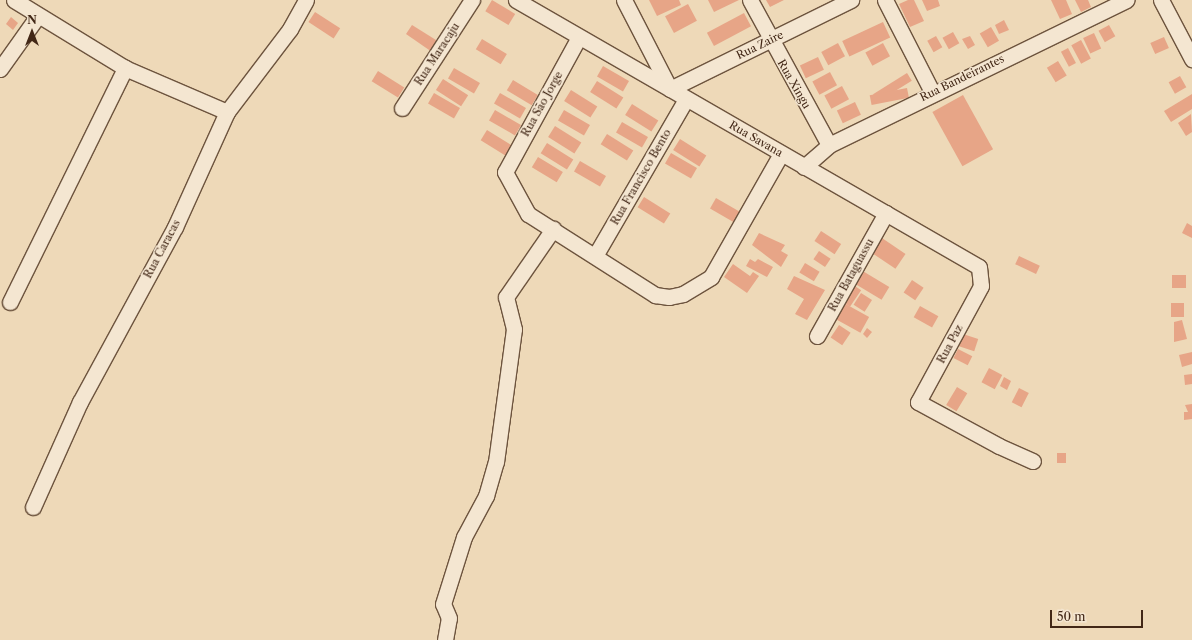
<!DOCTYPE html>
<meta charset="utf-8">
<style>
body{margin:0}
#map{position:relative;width:1192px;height:640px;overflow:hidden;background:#eed9b8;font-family:"Libre Caslon Text",serif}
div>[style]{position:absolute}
.building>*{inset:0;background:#e7a587;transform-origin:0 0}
.roads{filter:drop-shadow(1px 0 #6d543e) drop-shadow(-1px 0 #6d543e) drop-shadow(0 1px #6d543e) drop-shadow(0 -1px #6d543e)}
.minor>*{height:15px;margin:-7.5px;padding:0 7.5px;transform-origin:7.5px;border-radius:7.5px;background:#f4e6d1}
span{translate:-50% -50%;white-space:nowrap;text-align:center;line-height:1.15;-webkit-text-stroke:3px #f4e6d1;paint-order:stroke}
.street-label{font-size:11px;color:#422716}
.north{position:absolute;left:12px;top:12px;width:40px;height:40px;-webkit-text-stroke:3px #f4e6d1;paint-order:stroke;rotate:0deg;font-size:11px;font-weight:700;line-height:16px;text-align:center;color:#422716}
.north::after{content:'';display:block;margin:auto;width:14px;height:18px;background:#422716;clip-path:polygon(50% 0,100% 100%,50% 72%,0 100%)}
.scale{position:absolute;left:1050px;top:610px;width:93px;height:18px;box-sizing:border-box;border:2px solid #422716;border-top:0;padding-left:5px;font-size:12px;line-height:14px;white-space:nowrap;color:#422716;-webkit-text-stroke:3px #f4e6d1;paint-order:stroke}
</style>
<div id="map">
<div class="building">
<div style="left:492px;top:0;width:27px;height:13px;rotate:31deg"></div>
<div style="clip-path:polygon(649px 0,679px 0,681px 5px,657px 16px)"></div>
<div style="clip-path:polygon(708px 0,739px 0,714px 12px)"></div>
<div style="clip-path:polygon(766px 0,784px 0,770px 7px)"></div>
<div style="clip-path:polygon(908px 0,914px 0,924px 21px,910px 27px,899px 4px)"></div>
<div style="clip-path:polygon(922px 0,938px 0,940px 6px,927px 11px)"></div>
<div style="clip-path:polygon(1051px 0,1066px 0,1072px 14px,1060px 19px)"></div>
<div style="clip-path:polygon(1075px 0,1088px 0,1091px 7px,1081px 12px)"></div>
<div style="left:688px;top:4px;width:19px;height:26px;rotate:62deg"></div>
<div style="left:315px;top:12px;width:30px;height:12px;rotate:33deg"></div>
<div style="left:744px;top:13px;width:15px;height:42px;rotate:62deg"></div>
<div style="clip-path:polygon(11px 17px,18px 23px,13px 30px,6px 24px)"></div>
<div style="clip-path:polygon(1004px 20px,1009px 30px,999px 34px,995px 25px)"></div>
<div style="left:883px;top:22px;width:17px;height:45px;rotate:65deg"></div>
<div style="clip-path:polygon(412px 25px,436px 40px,432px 52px,406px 34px)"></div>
<div style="left:1109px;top:25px;width:13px;height:12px;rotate:61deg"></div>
<div style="left:991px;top:27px;width:16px;height:13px;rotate:60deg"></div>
<div style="left:953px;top:32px;width:13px;height:12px;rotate:61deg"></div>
<div style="left:1094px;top:33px;width:17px;height:12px;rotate:65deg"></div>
<div style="left:936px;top:36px;width:13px;height:10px;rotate:61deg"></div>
<div style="clip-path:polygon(970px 36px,975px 45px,968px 49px,962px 39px)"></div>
<div style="left:1164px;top:37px;width:12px;height:15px;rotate:66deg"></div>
<div style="left:482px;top:39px;width:29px;height:12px;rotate:31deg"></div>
<div style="left:1081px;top:40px;width:21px;height:11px;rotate:62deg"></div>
<div style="left:838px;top:43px;width:15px;height:19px;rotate:62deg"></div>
<div style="left:883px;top:43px;width:15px;height:20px;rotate:62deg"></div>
<div style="left:1068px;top:48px;width:17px;height:8px;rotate:62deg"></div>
<div style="left:818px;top:57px;width:14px;height:20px;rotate:65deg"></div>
<div style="left:1058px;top:61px;width:17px;height:13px;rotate:59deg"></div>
<div style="left:603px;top:66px;width:30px;height:12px;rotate:30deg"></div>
<div style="left:454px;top:68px;width:30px;height:12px;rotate:30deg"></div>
<div style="left:378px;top:71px;width:31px;height:12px;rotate:32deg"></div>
<div style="left:830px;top:72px;width:15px;height:20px;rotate:62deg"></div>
<div style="left:907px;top:73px;width:9px;height:40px;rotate:58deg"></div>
<div style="left:1180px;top:76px;width:13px;height:13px;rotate:61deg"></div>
<div style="left:443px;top:79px;width:30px;height:13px;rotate:33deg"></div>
<div style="left:513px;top:80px;width:29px;height:12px;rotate:31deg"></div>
<div style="left:597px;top:81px;width:31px;height:13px;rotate:32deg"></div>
<div style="left:842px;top:86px;width:15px;height:20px;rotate:62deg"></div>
<div style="left:907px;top:88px;width:10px;height:38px;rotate:79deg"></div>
<div style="left:571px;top:90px;width:31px;height:13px;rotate:32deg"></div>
<div style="left:434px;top:93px;width:30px;height:12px;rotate:30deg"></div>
<div style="left:500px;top:93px;width:30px;height:12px;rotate:30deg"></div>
<div style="clip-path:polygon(1192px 94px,1192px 109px,1171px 122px,1164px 111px)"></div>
<div style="left:963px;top:95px;width:62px;height:35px;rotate:61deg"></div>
<div style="left:855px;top:102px;width:14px;height:20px;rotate:65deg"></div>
<div style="left:632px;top:104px;width:31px;height:13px;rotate:32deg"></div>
<div style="left:495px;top:110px;width:30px;height:12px;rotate:30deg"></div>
<div style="left:564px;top:110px;width:30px;height:12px;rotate:30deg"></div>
<div style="clip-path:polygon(1191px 114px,1192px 132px,1186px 136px,1178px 123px)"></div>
<div style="left:622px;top:122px;width:30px;height:12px;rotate:30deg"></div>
<div style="left:555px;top:126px;width:31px;height:13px;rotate:32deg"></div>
<div style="left:487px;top:130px;width:31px;height:12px;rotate:32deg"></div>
<div style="left:607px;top:134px;width:31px;height:12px;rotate:32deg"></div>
<div style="left:680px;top:139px;width:31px;height:13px;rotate:32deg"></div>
<div style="left:547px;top:143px;width:31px;height:12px;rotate:32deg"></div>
<div style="left:671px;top:153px;width:30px;height:12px;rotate:30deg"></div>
<div style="left:538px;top:157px;width:29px;height:12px;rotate:31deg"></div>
<div style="left:580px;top:161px;width:30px;height:12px;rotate:30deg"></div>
<div style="left:644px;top:197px;width:31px;height:12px;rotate:32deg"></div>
<div style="left:716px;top:198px;width:30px;height:12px;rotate:30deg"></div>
<div style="clip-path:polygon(1187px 223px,1192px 226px,1192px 238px,1182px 233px)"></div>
<div style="left:821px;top:231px;width:24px;height:12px;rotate:33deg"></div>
<div style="clip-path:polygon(759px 233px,785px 245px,781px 251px,788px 255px,781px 267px,752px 245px)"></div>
<div style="left:879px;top:236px;width:32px;height:18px;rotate:34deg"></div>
<div style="left:819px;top:251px;width:14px;height:10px;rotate:34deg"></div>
<div style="left:1019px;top:256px;width:23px;height:9px;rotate:25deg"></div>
<div style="clip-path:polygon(750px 259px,755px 262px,758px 259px,773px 267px,767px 277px,746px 266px)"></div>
<div style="left:805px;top:263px;width:17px;height:11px;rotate:31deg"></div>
<div style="clip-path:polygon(733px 264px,750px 276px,753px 272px,759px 276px,747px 293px,724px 277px)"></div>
<div style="left:861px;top:270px;width:33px;height:15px;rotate:31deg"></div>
<div style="left:1172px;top:275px;width:14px;height:13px"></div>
<div style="clip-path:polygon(794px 276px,825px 290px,807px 320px,795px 314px,804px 299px,787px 289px)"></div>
<div style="left:912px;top:280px;width:14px;height:15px;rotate:34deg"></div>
<div style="left:852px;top:284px;width:11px;height:20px;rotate:34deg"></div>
<div style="left:861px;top:293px;width:13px;height:14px;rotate:32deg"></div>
<div style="left:842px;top:302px;width:31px;height:18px;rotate:29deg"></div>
<div style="left:1171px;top:303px;width:13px;height:14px"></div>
<div style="left:920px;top:306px;width:21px;height:13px;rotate:29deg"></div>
<div style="clip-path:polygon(1182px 320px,1187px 339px,1174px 342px,1174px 322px)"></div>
<div style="left:839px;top:325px;width:14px;height:15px;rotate:34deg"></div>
<div style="clip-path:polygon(867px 328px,872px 332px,867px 338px,863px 334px)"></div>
<div style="left:963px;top:334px;width:16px;height:13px;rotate:18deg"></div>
<div style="left:958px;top:349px;width:16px;height:10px;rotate:27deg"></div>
<div style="clip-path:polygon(1192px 352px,1192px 364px,1182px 367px,1179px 355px)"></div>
<div style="left:989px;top:368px;width:15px;height:16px;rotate:28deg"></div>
<div style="clip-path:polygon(1192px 374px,1192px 384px,1185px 385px,1184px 375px)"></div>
<div style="clip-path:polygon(1004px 377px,1011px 381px,1007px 390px,1000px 386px)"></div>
<div style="left:957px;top:387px;width:12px;height:21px;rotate:31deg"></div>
<div style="left:1019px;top:388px;width:11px;height:16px;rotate:27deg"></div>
<div style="clip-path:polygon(1192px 404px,1192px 419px,1184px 420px,1184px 412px,1188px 412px,1185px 405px)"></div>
<div style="left:1057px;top:453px;width:9px;height:10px"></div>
</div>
<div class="roads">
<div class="minor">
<div style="left:14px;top:0;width:130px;rotate:31.5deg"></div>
<div style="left:125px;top:68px;width:111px;rotate:23.3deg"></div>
<div style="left:516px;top:0;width:534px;rotate:29.97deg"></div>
<div style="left:979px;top:267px;width:19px;rotate:84deg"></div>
<div style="left:981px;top:286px;width:132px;rotate:118.5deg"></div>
<div style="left:918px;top:402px;width:92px;rotate:28.5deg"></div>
<div style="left:999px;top:446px;width:37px;rotate:24deg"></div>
<div style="left:624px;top:0;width:100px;rotate:62.7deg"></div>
<div style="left:670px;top:89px;width:202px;rotate:-26.2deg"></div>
<div style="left:750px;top:0;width:165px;rotate:61.4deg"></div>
<div style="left:885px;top:0;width:103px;rotate:62.9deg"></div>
<div style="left:1161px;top:0;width:67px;rotate:62.3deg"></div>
<div style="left:579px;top:37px;width:154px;rotate:118.7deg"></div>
<div style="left:505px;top:172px;width:48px;rotate:61.3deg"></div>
<div style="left:528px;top:214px;width:151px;rotate:32.5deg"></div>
<div style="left:655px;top:295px;width:14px;rotate:8deg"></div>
<div style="left:669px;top:297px;width:14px;rotate:-12deg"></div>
<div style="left:683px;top:294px;width:33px;rotate:-31deg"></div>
<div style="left:711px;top:277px;width:142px;rotate:-60.4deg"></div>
<div style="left:0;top:69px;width:64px;rotate:-54.6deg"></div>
<div style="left:402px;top:108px;width:129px;rotate:-57.1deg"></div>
<div style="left:804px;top:167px;width:33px;rotate:-41deg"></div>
<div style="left:829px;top:145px;width:331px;rotate:-26deg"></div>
<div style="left:595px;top:256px;width:181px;rotate:-59.9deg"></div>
<div style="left:10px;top:302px;width:261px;rotate:-63.8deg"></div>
<div style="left:817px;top:336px;width:141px;rotate:-60.7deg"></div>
<div style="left:33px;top:507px;width:115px;rotate:-65.9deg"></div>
<div style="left:80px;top:402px;width:199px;rotate:-61.5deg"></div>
<div style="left:175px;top:227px;width:126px;rotate:-65.7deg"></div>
<div style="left:227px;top:112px;width:104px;rotate:-52.8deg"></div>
<div style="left:290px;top:29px;width:33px;rotate:-61deg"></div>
<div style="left:445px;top:640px;width:22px;rotate:-80deg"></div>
<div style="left:449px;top:618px;width:15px;rotate:-113deg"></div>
<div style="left:443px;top:604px;width:70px;rotate:-72.6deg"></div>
<div style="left:464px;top:537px;width:47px;rotate:-61.8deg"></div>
<div style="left:486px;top:496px;width:35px;rotate:-74deg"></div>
<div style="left:496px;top:462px;width:134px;rotate:-82.3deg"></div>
<div style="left:514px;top:329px;width:33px;rotate:-104deg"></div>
<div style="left:506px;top:297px;width:83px;rotate:-55.3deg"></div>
</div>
</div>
<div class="street-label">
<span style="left:760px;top:45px;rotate:-26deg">Rua Zaire</span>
<span style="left:437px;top:54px;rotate:-57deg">Rua Maracaju</span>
<span style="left:962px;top:78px;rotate:-26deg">Rua Bandeirantes</span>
<span style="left:794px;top:84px;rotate:60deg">Rua Xingu</span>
<span style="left:542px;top:104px;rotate:-61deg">Rua São Jorge</span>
<span style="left:756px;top:139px;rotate:30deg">Rua Savana</span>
<span style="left:641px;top:177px;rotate:-60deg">Rua Francisco Bento</span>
<span style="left:162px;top:249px;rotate:-62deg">Rua Caracas</span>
<span style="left:851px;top:275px;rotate:-61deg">Rua Bataguassu</span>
<span style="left:950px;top:344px;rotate:-62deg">Rua Paz</span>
</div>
<div class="north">N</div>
<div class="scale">50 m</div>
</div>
